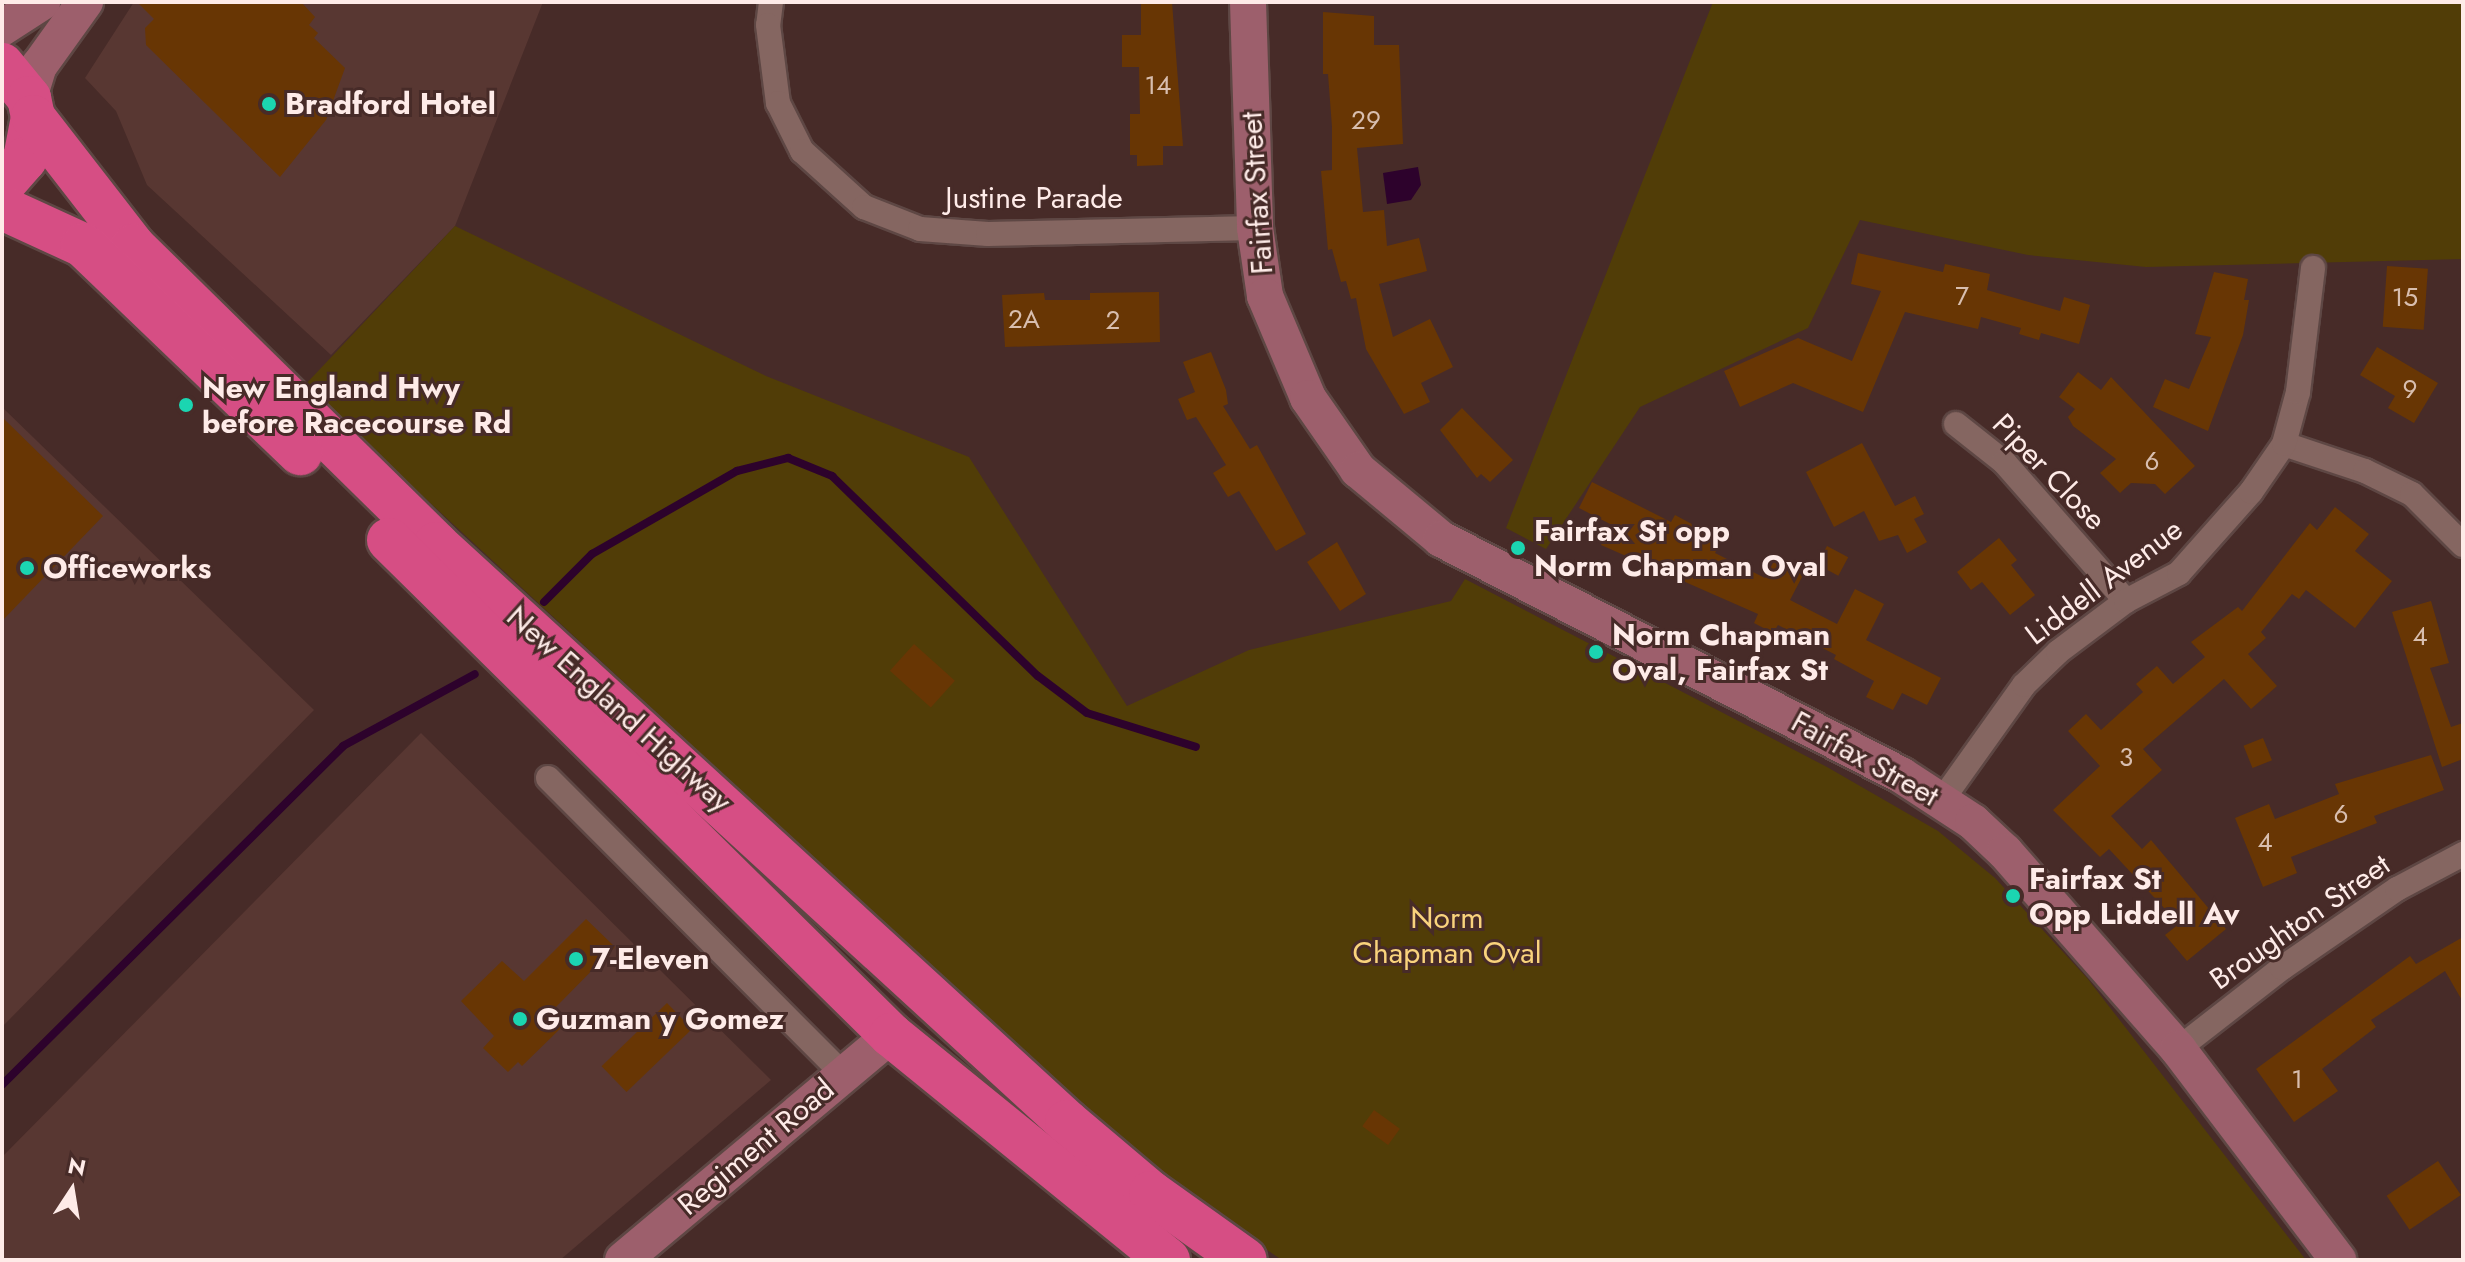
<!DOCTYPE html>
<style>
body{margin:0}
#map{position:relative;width:2465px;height:1262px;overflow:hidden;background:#472b28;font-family:Jost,sans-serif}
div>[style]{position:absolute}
.built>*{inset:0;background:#583732}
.green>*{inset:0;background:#513d07}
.water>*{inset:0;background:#2d022c}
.stream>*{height:8px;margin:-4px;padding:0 4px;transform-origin:4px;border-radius:4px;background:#2d022c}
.building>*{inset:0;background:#683604;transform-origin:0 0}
.roads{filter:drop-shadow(2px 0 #5e4744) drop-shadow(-2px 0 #5e4744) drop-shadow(0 2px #5e4744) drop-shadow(0 -2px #5e4744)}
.street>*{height:24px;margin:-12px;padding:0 12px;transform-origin:12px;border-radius:12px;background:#856661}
.secondary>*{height:36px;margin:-18px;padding:0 18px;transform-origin:18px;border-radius:18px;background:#9d5f6c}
.highway>*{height:44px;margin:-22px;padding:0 22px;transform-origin:22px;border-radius:22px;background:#d64e84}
.dots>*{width:22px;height:22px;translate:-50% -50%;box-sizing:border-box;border:4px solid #472b28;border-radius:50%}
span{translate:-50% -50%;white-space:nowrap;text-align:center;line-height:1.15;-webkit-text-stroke:6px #472b28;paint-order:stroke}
.number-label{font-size:26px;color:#d8beaf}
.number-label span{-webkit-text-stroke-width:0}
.poi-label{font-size:30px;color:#feebe8;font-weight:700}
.left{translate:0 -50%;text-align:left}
.street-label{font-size:30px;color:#feebe8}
.park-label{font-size:30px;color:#f9d37c}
.frame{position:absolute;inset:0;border:4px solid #feebe8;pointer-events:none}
.north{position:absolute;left:32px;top:1150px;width:80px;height:80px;-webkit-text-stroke:6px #472b28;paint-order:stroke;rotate:12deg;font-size:22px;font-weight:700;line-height:32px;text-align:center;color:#feebe8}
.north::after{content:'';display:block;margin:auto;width:28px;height:36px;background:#feebe8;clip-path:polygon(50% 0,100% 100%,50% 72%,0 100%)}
</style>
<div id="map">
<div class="built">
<div style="clip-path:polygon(134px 2px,543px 2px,455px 226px,331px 355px,147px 185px,116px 111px,85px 78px)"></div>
<div style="clip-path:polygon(2px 407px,314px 710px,2px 1027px)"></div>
<div style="clip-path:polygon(421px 733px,771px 1080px,560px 1260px,2px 1260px,2px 1157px)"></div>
</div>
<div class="green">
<div style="clip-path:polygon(1713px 2px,2463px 2px,2463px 259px,2146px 267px,2028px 255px,1860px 220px,1808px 328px,1640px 407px,1546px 549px,1506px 528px)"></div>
<div style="clip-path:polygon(455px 226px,766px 376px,969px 457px,1127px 706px,1249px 650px,1451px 601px,1465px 579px,1827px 767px,1938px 831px,1995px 878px,2087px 978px,2306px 1260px,1282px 1260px,1218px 1217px,1090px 1114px,304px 386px)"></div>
</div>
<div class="water">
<div style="clip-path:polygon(1418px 167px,1421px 185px,1411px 200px,1387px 204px,1383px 173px)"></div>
</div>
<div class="stream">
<div style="left:544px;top:602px;width:68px;rotate:-45deg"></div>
<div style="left:592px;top:554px;width:167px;rotate:-29.8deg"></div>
<div style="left:737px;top:471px;width:53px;rotate:-14.3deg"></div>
<div style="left:788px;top:458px;width:48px;rotate:22.2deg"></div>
<div style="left:832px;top:476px;width:287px;rotate:44.2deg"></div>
<div style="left:1038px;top:676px;width:61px;rotate:37.1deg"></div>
<div style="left:1087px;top:713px;width:114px;rotate:17.3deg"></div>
<div style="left:2px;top:1085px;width:481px;rotate:-44.8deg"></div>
<div style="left:343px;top:746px;width:150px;rotate:-28.6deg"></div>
</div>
<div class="building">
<div style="clip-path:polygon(137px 2px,301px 2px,315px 17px,309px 25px,318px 33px,314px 38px,345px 68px,326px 120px,280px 177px,146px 45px,145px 28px,154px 19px)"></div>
<div style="clip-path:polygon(1141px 2px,1172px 2px,1183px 146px,1163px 146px,1163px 165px,1137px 166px,1137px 155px,1130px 155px,1130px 114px,1140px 114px,1139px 67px,1122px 67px,1122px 35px,1141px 35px)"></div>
<div style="clip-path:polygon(1323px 12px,1374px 16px,1374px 45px,1399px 45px,1403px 144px,1357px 148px,1363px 212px,1384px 210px,1387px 246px,1419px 238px,1427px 271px,1379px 284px,1393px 337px,1430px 319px,1453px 367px,1421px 383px,1430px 402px,1404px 414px,1366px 349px,1356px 298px,1351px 299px,1346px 281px,1341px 282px,1332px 249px,1328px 250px,1321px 171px,1332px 170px,1332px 127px,1328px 74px,1323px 74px)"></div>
<div style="clip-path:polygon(1858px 253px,1943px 272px,1945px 264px,1990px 274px,1987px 290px,2060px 311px,2064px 297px,2090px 305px,2079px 344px,2041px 333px,2039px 340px,2019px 334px,2021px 328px,1981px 317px,1978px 329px,1905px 312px,1863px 412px,1793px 383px,1740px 407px,1724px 371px,1798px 338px,1852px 361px,1881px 291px,1851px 284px)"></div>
<div style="left:2387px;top:266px;width:41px;height:61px;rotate:4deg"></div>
<div style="clip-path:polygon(2214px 272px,2248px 279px,2244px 300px,2249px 300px,2243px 335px,2208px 431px,2153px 407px,2165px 379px,2189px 389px,2211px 337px,2195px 334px)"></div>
<div style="clip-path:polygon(1159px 292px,1160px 342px,1005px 347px,1002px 295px,1044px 293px,1045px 300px,1090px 300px,1090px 293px)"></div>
<div style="clip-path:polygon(2377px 347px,2438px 383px,2414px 423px,2388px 408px,2395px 396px,2360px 375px)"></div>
<div style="clip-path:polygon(1211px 352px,1226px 390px,1228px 404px,1223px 406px,1250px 449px,1257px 445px,1306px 534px,1276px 551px,1239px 491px,1228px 497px,1213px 473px,1226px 465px,1196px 417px,1187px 420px,1178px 399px,1195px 392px,1183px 362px)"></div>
<div style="clip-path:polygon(2078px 372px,2101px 390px,2111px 377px,2195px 466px,2165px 494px,2155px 484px,2131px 483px,2120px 493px,2100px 473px,2116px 459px,2073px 426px,2068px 417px,2075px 409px,2059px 397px)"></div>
<div style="clip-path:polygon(1462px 408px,1513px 460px,1490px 482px,1481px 474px,1477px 478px,1440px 430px)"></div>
<div style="clip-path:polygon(2px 417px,103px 516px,2px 621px)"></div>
<div style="clip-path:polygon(1862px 443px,1895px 506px,1915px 496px,1924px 514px,1914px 519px,1927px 542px,1907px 553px,1898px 535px,1879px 541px,1864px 511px,1834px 527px,1806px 472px)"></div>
<div style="clip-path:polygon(1592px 482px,1671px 522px,1675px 515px,1722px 540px,1715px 553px,1765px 578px,1774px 561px,1803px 575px,1790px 600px,1837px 624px,1855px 589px,1884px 604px,1866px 640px,1941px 678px,1927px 705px,1902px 693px,1893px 710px,1866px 697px,1874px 681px,1834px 659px,1836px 655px,1778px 625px,1773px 633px,1754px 623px,1758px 614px,1601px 545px,1612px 525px,1579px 508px)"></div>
<div style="clip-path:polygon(2335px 507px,2369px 534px,2355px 551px,2392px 581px,2355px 628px,2306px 590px,2299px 599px,2292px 594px,2261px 632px,2266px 638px,2248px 654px,2277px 686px,2251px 709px,2224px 679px,2143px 749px,2162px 770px,2111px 816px,2142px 849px,2151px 840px,2226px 929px,2187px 961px,2165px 935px,2179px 924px,2109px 849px,2100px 857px,2053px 810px,2100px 766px,2068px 731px,2086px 714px,2101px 730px,2143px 692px,2136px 684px,2157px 666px,2173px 684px,2205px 657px,2191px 642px,2238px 607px,2242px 611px,2310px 523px,2317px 530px)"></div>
<div style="clip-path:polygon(1999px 538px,2017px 560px,2011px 565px,2035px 595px,2010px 615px,1982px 582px,1971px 590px,1957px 572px)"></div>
<div style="clip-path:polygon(1337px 542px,1366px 594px,1340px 611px,1307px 562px)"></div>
<div style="left:1827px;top:546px;width:24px;height:21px;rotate:28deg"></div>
<div style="clip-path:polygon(2431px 601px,2449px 663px,2430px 668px,2451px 727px,2463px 723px,2463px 759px,2442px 767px,2392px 612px)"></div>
<div style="left:914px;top:644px;width:55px;height:36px;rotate:42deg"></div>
<div style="left:2263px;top:738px;width:24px;height:21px;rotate:68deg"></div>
<div style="clip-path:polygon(2431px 755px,2444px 790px,2374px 816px,2377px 823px,2291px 857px,2297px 873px,2263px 887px,2235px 818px,2269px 804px,2275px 819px,2339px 794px,2335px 784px)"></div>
<div style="clip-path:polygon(586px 919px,615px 947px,553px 1010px,566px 1023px,522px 1066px,518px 1062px,508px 1072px,483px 1048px,494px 1036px,461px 1001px,502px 961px,524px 981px)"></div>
<div style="clip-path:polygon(2463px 937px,2463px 1002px,2445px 971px,2371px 1020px,2376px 1027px,2322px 1069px,2338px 1091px,2294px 1122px,2256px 1069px,2410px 956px,2416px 964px)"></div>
<div style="left:667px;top:1003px;width:36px;height:91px;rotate:46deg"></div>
<div style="left:1374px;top:1110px;width:32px;height:20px;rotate:36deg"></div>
<div style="left:2438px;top:1161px;width:41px;height:62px;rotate:56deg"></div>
</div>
<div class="roads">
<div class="street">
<div style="left:771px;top:2px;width:23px;rotate:97deg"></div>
<div style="left:768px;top:25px;width:79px;rotate:82.7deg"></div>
<div style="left:778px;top:103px;width:54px;rotate:63.4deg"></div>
<div style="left:802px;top:151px;width:84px;rotate:42.1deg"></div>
<div style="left:864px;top:207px;width:60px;rotate:21.4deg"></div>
<div style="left:920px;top:229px;width:68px;rotate:4.2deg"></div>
<div style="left:988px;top:234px;width:267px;rotate:-1.3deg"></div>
<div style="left:1956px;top:424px;width:61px;rotate:38.4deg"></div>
<div style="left:2004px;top:462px;width:185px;rotate:48.7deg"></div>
<div style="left:2284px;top:444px;width:85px;rotate:18.4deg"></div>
<div style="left:2365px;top:471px;width:52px;rotate:26.1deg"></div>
<div style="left:2412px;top:494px;width:72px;rotate:45deg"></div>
<div style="left:548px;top:778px;width:418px;rotate:45.1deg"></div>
<div style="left:1942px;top:800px;width:141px;rotate:-54.5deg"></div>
<div style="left:2024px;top:685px;width:47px;rotate:-44.1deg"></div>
<div style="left:2058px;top:652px;width:85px;rotate:-36.9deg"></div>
<div style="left:2126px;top:601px;width:60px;rotate:-27.8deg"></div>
<div style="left:2179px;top:573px;width:108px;rotate:-48.4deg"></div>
<div style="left:2251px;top:492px;width:58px;rotate:-55.5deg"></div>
<div style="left:2284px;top:444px;width:54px;rotate:-74.9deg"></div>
<div style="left:2298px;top:392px;width:125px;rotate:-83.1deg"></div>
<div style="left:2178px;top:1049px;width:132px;rotate:-37.9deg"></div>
<div style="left:2282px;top:968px;width:140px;rotate:-34.5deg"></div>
<div style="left:2397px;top:889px;width:75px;rotate:-27.9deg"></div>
</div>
<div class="secondary">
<div style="left:1248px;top:2px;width:226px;rotate:88.2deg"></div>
<div style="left:1255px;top:228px;width:69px;rotate:81.6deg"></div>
<div style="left:1265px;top:296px;width:111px;rotate:67.1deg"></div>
<div style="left:1308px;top:398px;width:88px;rotate:55.2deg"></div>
<div style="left:1358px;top:470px;width:108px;rotate:39.7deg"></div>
<div style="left:1441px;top:539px;width:517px;rotate:27.16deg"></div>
<div style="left:1901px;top:775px;width:86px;rotate:33.1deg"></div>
<div style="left:1973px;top:822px;width:44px;rotate:43.2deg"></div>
<div style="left:2005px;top:852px;width:262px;rotate:48.7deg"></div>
<div style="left:2178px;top:1049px;width:265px;rotate:52.8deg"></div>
<div style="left:2px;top:28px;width:48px;rotate:-33deg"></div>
<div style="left:29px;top:98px;width:34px;rotate:-73deg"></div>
<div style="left:39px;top:66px;width:79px;rotate:-54.3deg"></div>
<div style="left:623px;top:1260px;width:350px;rotate:-40deg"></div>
</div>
<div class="highway">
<div style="left:2px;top:65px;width:43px;rotate:50.7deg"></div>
<div style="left:29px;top:98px;width:19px;rotate:78deg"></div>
<div style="left:33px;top:117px;width:43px;rotate:100.8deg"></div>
<div style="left:25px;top:159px;width:35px;rotate:131deg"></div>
<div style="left:33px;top:117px;width:163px;rotate:52.2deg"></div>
<div style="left:133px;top:246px;width:425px;rotate:44.5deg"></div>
<div style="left:436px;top:544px;width:856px;rotate:42.49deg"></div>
<div style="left:1067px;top:1122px;width:110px;rotate:40.2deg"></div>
<div style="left:1151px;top:1193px;width:115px;rotate:35.5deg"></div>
<div style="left:2px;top:208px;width:89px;rotate:24.6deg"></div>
<div style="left:83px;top:245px;width:301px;rotate:43.8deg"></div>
<div style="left:389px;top:540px;width:705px;rotate:44.6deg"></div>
<div style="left:891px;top:1035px;width:357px;rotate:39.1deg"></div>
</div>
</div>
<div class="dots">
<div style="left:269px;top:104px;background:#1bd5b1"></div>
<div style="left:186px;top:405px;background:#1bd5b1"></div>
<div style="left:1518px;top:548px;background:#1bd5b1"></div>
<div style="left:27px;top:568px;background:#1bd5b1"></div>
<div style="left:1596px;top:652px;background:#1bd5b1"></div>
<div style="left:2013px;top:896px;background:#1bd5b1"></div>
<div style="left:576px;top:959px;background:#1bd5b1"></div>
<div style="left:520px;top:1019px;background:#1bd5b1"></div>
</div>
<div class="number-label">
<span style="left:1158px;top:86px">14</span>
<span style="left:1366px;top:121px">29</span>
<span style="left:1962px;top:297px">7</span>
<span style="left:2405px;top:298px">15</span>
<span style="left:1024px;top:320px">2A</span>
<span style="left:1113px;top:321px">2</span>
<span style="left:2410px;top:390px">9</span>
<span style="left:2152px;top:462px">6</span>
<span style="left:2420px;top:637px">4</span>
<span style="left:2126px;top:758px">3</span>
<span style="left:2341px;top:815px">6</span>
<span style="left:2265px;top:843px">4</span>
<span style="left:2297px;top:1080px">1</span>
</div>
<div class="poi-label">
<span class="left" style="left:285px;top:104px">Bradford Hotel</span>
<span class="left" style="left:202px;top:405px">New England Hwy<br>before Racecourse Rd</span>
<span class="left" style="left:1534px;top:548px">Fairfax St opp<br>Norm Chapman Oval</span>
<span class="left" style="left:43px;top:568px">Officeworks</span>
<span class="left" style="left:1612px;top:652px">Norm Chapman<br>Oval, Fairfax St</span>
<span class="left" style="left:2029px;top:896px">Fairfax St<br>Opp Liddell Av</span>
<span class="left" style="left:592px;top:959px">7-Eleven</span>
<span class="left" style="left:536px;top:1019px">Guzman y Gomez</span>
</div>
<div class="street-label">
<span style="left:1257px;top:193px;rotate:-94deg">Fairfax Street</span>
<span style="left:1034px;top:198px">Justine Parade</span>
<span style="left:2049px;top:472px;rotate:46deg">Piper Close</span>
<span style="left:2104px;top:582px;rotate:-37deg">Liddell Avenue</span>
<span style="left:619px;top:709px;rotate:42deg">New England Highway</span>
<span style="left:1865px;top:759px;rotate:29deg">Fairfax Street</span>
<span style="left:2300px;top:922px;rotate:-35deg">Broughton Street</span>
<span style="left:756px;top:1147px;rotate:-40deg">Regiment Road</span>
</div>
<div class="park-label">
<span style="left:1447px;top:935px">Norm<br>Chapman Oval</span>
</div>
<div class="frame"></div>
<div class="north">N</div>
</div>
